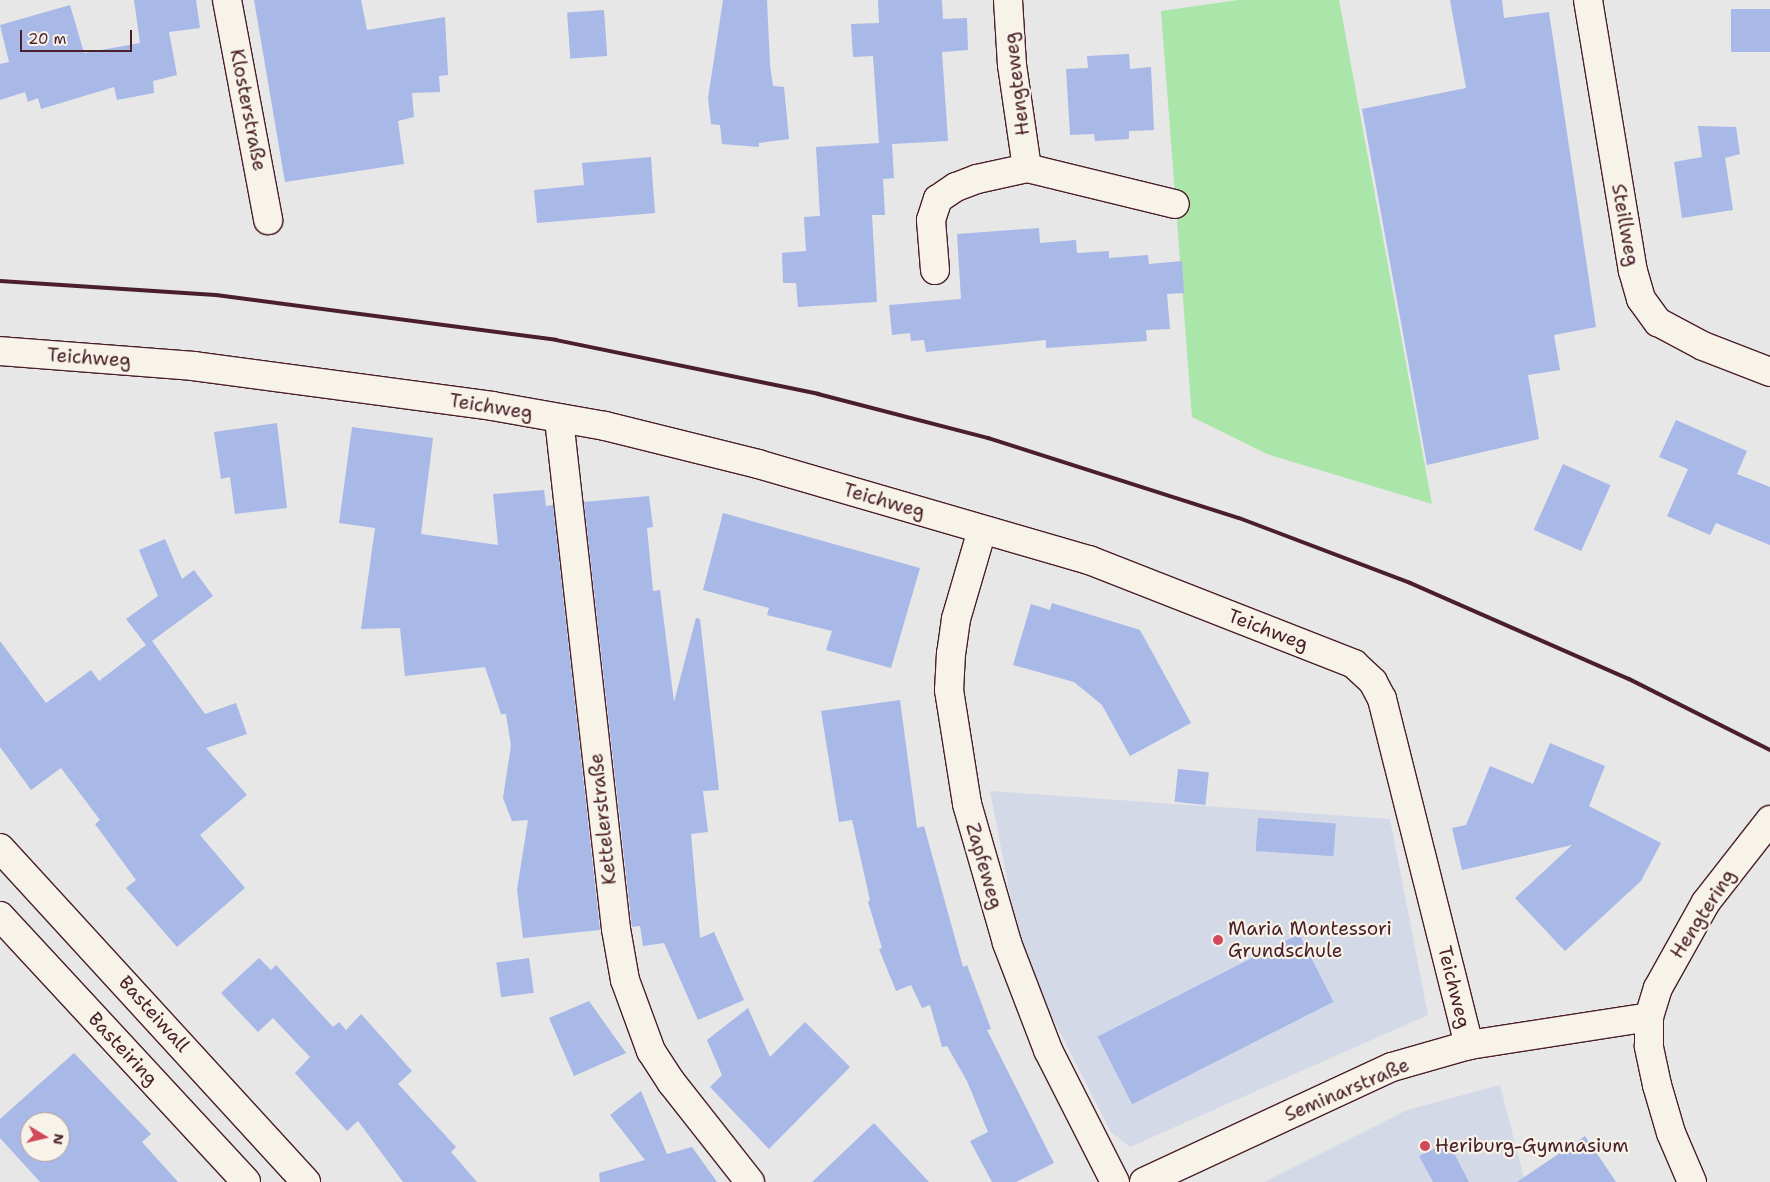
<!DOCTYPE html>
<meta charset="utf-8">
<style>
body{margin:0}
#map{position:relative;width:1770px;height:1182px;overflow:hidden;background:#e7e7e8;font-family:"Shantell Sans",sans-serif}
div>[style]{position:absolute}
.built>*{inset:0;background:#d4d9e8}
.green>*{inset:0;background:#aae5aa}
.building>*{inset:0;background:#a8b8e7;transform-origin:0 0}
.roads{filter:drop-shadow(1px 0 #4a1f2b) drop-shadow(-1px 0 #4a1f2b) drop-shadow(0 1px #4a1f2b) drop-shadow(0 -1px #4a1f2b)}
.minor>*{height:28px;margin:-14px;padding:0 14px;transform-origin:14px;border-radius:14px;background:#f7f3e8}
.rail>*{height:4px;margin:-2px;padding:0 2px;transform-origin:2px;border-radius:2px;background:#4a1f2b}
.dots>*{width:14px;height:14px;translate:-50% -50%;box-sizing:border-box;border:2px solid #f7f3e8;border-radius:50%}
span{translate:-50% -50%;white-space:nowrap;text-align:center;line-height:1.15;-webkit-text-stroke:4.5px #f7f3e8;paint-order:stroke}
.street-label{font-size:19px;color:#4a1f2b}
.poi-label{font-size:19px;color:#4a1f2b}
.left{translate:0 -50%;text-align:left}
.north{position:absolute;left:20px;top:1112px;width:50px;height:50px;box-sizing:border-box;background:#f7f3e8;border:1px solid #b29e9c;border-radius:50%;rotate:99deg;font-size:14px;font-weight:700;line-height:20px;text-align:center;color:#4a1f2b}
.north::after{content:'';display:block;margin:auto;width:18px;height:22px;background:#d1495b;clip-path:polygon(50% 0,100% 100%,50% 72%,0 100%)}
.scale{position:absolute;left:20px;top:30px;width:112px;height:22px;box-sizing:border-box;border:2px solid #4a1f2b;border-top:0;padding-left:6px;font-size:15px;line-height:18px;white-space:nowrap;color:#4a1f2b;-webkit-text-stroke:4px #f7f3e8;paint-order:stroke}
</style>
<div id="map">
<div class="built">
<div style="clip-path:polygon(990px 791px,1390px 819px,1428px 1015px,1130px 1147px,1111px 1132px,1033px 980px,1011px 900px)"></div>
<div style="clip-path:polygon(1500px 1085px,1525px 1182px,1264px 1182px,1407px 1110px)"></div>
</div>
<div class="green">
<div style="clip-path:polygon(1238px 0,1339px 0,1432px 504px,1267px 454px,1192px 417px,1161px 11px)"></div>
</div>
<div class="building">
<div style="clip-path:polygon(134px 0,196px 0,200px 28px,169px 32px,177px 75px,153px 81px,154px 93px,117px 100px,114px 87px,41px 109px,38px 98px,28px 102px,25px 92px,0 100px,0 64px,9px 62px,0 25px,70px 5px,84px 53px,140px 43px)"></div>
<div style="clip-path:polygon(254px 0,361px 0,367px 30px,445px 17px,448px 75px,439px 76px,440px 92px,412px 93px,414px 117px,398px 121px,404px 164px,285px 182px)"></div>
<div style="clip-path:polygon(723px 0,767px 0,770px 65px,773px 86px,784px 87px,789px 139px,759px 143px,759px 147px,722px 144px,720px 125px,711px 124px,708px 98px)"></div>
<div style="clip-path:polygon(878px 0,942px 0,943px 19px,967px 18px,968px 50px,942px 52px,948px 141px,892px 144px,894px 178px,883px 179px,885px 215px,872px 215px,877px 302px,798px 307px,796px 283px,783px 283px,782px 253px,806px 251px,804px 217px,820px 216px,816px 147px,879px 143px,873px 56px,853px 57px,851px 24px,879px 23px)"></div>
<div style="clip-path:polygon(1450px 0,1502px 0,1504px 18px,1549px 12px,1596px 327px,1554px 335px,1560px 370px,1528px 375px,1539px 439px,1427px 465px,1362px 109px,1466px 88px)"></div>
<div style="left:1731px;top:9px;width:39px;height:43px"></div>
<div style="left:604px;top:10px;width:46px;height:37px;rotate:86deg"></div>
<div style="clip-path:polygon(1129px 54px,1130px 69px,1151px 67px,1154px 130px,1129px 131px,1129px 139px,1095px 141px,1094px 134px,1070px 135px,1066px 69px,1088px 68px,1087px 56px)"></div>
<div style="clip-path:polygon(1698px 126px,1736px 127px,1740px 154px,1725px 158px,1733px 210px,1682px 218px,1674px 162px,1702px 157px)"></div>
<div style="clip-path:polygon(651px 157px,655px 213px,537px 223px,534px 190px,584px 185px,582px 163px)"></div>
<div style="clip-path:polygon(1039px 228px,1040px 243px,1076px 240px,1077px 253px,1109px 251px,1109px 258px,1148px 255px,1149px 264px,1182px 261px,1184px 293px,1167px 294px,1170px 329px,1146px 330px,1147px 341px,1046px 348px,1046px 340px,926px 352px,924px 340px,911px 341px,910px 333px,892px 335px,889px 305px,961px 299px,957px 234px)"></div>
<div style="clip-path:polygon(1676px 420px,1747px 451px,1737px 474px,1770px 487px,1770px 545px,1716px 523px,1710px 535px,1667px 516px,1688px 469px,1659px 457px)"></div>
<div style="clip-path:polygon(277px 423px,287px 508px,235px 514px,230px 477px,221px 479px,214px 432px)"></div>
<div style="clip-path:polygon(352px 427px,433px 438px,421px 534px,498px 545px,493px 494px,544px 490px,546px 506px,553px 505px,600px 930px,523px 938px,517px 890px,528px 820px,512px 821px,503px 798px,511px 746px,506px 714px,501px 714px,485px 667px,405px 676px,400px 628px,361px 629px,375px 528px,339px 523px)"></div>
<div style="left:1563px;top:464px;width:52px;height:72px;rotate:24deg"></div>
<div style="clip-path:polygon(649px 496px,653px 527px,647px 528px,653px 591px,660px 590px,674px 702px,696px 618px,700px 619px,719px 790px,703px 791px,708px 832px,691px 834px,700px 938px,714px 932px,744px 1000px,698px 1020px,664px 943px,643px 946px,640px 926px,632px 927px,584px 502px)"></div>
<div style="clip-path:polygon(723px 513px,920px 568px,891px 668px,826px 650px,832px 631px,767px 615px,769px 608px,703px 590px)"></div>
<div style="clip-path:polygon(165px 539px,182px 579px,194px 570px,213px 596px,152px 641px,205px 714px,236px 703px,247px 734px,206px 748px,247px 795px,200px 835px,245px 888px,177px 947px,126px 888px,136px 880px,95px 824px,100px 820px,61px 768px,31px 790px,0 747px,0 641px,46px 703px,91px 670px,99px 681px,146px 645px,126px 619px,158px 596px,139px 550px)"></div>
<div style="clip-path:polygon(1052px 603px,1140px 630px,1191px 723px,1130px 756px,1102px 705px,1074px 682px,1013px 665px,1031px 604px,1050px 610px)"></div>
<div style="clip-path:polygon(900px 700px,917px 828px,924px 826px,963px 967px,967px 965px,991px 1029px,987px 1030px,1054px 1163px,1016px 1182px,992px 1182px,970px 1141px,988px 1132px,967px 1081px,947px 1046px,942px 1047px,930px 1005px,922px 1008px,911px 985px,896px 991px,879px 949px,882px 948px,868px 902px,870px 900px,852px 820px,839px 822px,821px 711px)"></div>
<div style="clip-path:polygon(1550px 743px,1605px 766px,1589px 806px,1661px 843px,1641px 881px,1565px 951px,1515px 898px,1572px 845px,1462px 870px,1452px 828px,1466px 825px,1490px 766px,1533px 784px)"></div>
<div style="left:1178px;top:769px;width:31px;height:33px;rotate:6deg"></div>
<div style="left:1258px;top:818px;width:78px;height:33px;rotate:4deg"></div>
<div style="left:1299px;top:934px;width:76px;height:226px;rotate:63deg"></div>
<div style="clip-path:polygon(259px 958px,271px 970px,276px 965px,333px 1027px,339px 1022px,346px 1030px,361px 1014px,412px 1071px,398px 1084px,456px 1147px,451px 1152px,477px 1182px,403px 1182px,358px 1121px,347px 1131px,295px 1073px,310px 1057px,273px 1018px,258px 1032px,221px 993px)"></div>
<div style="left:529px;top:958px;width:35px;height:33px;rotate:82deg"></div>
<div style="clip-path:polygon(589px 1001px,626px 1053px,574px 1076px,549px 1018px)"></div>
<div style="clip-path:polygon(748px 1008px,770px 1057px,805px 1022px,850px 1067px,769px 1149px,710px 1087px,722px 1075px,707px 1040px)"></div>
<div style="clip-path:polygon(evenodd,74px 1053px,151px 1134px,142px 1142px,178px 1182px,40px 1182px,0 1138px,0 1119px,74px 1053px,30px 1122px,60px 1122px,60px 1152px,30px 1152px,30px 1122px)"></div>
<div style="clip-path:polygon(641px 1091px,667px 1154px,692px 1147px,717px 1182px,600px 1182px,599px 1173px,645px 1160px,610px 1115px)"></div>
<div style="clip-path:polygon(874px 1123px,929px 1182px,812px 1182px)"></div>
<div style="clip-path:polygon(1585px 1136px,1616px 1182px,1517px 1182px)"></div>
<div style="clip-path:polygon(1449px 1142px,1456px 1157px,1469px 1182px,1433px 1182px,1419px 1156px)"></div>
</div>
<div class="roads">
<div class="minor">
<div style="left:227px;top:0;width:224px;rotate:79.4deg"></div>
<div style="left:1008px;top:0;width:65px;rotate:86.5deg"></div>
<div style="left:1012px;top:65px;width:104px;rotate:81.7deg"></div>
<div style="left:1588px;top:0;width:275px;rotate:80.6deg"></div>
<div style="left:1633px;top:271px;width:29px;rotate:74deg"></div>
<div style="left:1641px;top:299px;width:29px;rotate:54deg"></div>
<div style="left:1658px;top:322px;width:51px;rotate:28.1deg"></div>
<div style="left:1703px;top:346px;width:72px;rotate:21.2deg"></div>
<div style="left:935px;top:270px;width:50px;rotate:-94.6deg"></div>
<div style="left:931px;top:220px;width:22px;rotate:-72deg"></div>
<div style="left:938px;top:199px;width:22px;rotate:-34deg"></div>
<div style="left:956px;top:187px;width:22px;rotate:-21deg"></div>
<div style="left:977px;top:179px;width:51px;rotate:-12.4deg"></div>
<div style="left:1027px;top:168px;width:152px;rotate:13.7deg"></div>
<div style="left:0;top:351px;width:194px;rotate:4.4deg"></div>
<div style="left:193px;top:366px;width:302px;rotate:7.6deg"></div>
<div style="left:492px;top:406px;width:115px;rotate:10deg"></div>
<div style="left:605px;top:426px;width:158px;rotate:13.9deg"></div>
<div style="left:758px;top:464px;width:345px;rotate:16.2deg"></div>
<div style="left:1089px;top:560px;width:285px;rotate:21.4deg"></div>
<div style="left:1354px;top:664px;width:26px;rotate:43deg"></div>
<div style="left:1373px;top:682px;width:19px;rotate:62deg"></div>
<div style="left:1382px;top:699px;width:357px;rotate:75.9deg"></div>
<div style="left:559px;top:419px;width:513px;rotate:83.62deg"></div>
<div style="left:616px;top:929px;width:52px;rotate:80deg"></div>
<div style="left:625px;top:980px;width:76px;rotate:69.9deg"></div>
<div style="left:651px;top:1051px;width:38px;rotate:57deg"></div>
<div style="left:672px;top:1083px;width:126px;rotate:51.8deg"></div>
<div style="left:982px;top:530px;width:93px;rotate:106.3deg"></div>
<div style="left:956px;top:619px;width:34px;rotate:98deg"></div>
<div style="left:951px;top:653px;width:37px;rotate:93deg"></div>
<div style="left:949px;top:690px;width:115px;rotate:81deg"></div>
<div style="left:967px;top:804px;width:145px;rotate:73.9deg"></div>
<div style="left:1007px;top:943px;width:115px;rotate:69deg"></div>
<div style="left:1048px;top:1050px;width:148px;rotate:63.1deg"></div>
<div style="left:0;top:848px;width:453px;rotate:47.5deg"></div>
<div style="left:0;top:916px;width:362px;rotate:47.2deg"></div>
<div style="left:1144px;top:1182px;width:273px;rotate:-24.9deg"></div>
<div style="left:1392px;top:1067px;width:80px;rotate:-15.9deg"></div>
<div style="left:1469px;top:1045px;width:182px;rotate:-8.8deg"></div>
<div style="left:1692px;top:1182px;width:53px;rotate:-113.2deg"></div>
<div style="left:1671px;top:1133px;width:50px;rotate:-106.3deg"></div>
<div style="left:1657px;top:1085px;width:40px;rotate:-102deg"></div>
<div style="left:1649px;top:1046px;width:29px;rotate:-90deg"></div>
<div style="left:1649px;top:1017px;width:30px;rotate:-73deg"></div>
<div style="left:1658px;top:988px;width:98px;rotate:-60.8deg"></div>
<div style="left:1706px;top:902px;width:104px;rotate:-52deg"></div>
</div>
</div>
<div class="rail">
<div style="left:0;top:281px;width:216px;rotate:3.7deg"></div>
<div style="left:216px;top:295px;width:343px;rotate:7.5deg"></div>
<div style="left:556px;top:340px;width:268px;rotate:11.6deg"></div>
<div style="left:818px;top:394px;width:176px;rotate:14.5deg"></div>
<div style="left:988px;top:438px;width:263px;rotate:17.7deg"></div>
<div style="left:1239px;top:518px;width:183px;rotate:20.8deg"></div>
<div style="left:1410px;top:583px;width:239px;rotate:23.7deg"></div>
<div style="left:1629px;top:679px;width:158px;rotate:26.7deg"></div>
</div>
<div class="dots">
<div style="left:1218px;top:940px;background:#d1495b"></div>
<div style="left:1425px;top:1146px;background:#d1495b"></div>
</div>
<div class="street-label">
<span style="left:1017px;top:84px;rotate:-97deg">Hengteweg</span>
<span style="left:248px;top:110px;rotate:79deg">Klosterstraße</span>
<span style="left:1625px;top:225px;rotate:80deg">Steillweg</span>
<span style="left:89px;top:358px;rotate:4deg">Teichweg</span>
<span style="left:491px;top:407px;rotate:9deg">Teichweg</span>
<span style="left:884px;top:501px;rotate:16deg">Teichweg</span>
<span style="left:1268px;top:630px;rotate:21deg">Teichweg</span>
<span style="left:603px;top:819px;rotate:-96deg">Kettelerstraße</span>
<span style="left:984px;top:866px;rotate:74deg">Zapfeweg</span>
<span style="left:1703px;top:914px;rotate:-57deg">Hengtering</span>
<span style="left:1454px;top:987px;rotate:76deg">Teichweg</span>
<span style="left:154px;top:1014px;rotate:48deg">Basteiwall</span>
<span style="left:123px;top:1049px;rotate:47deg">Basteiring</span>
<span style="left:1347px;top:1090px;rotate:-23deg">Seminarstraße</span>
</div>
<div class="poi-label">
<span class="left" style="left:1228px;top:940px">Maria Montessori<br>Grundschule</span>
<span class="left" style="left:1435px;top:1146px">Heriburg-Gymnasium</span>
</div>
<div class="north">N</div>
<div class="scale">20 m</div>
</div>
